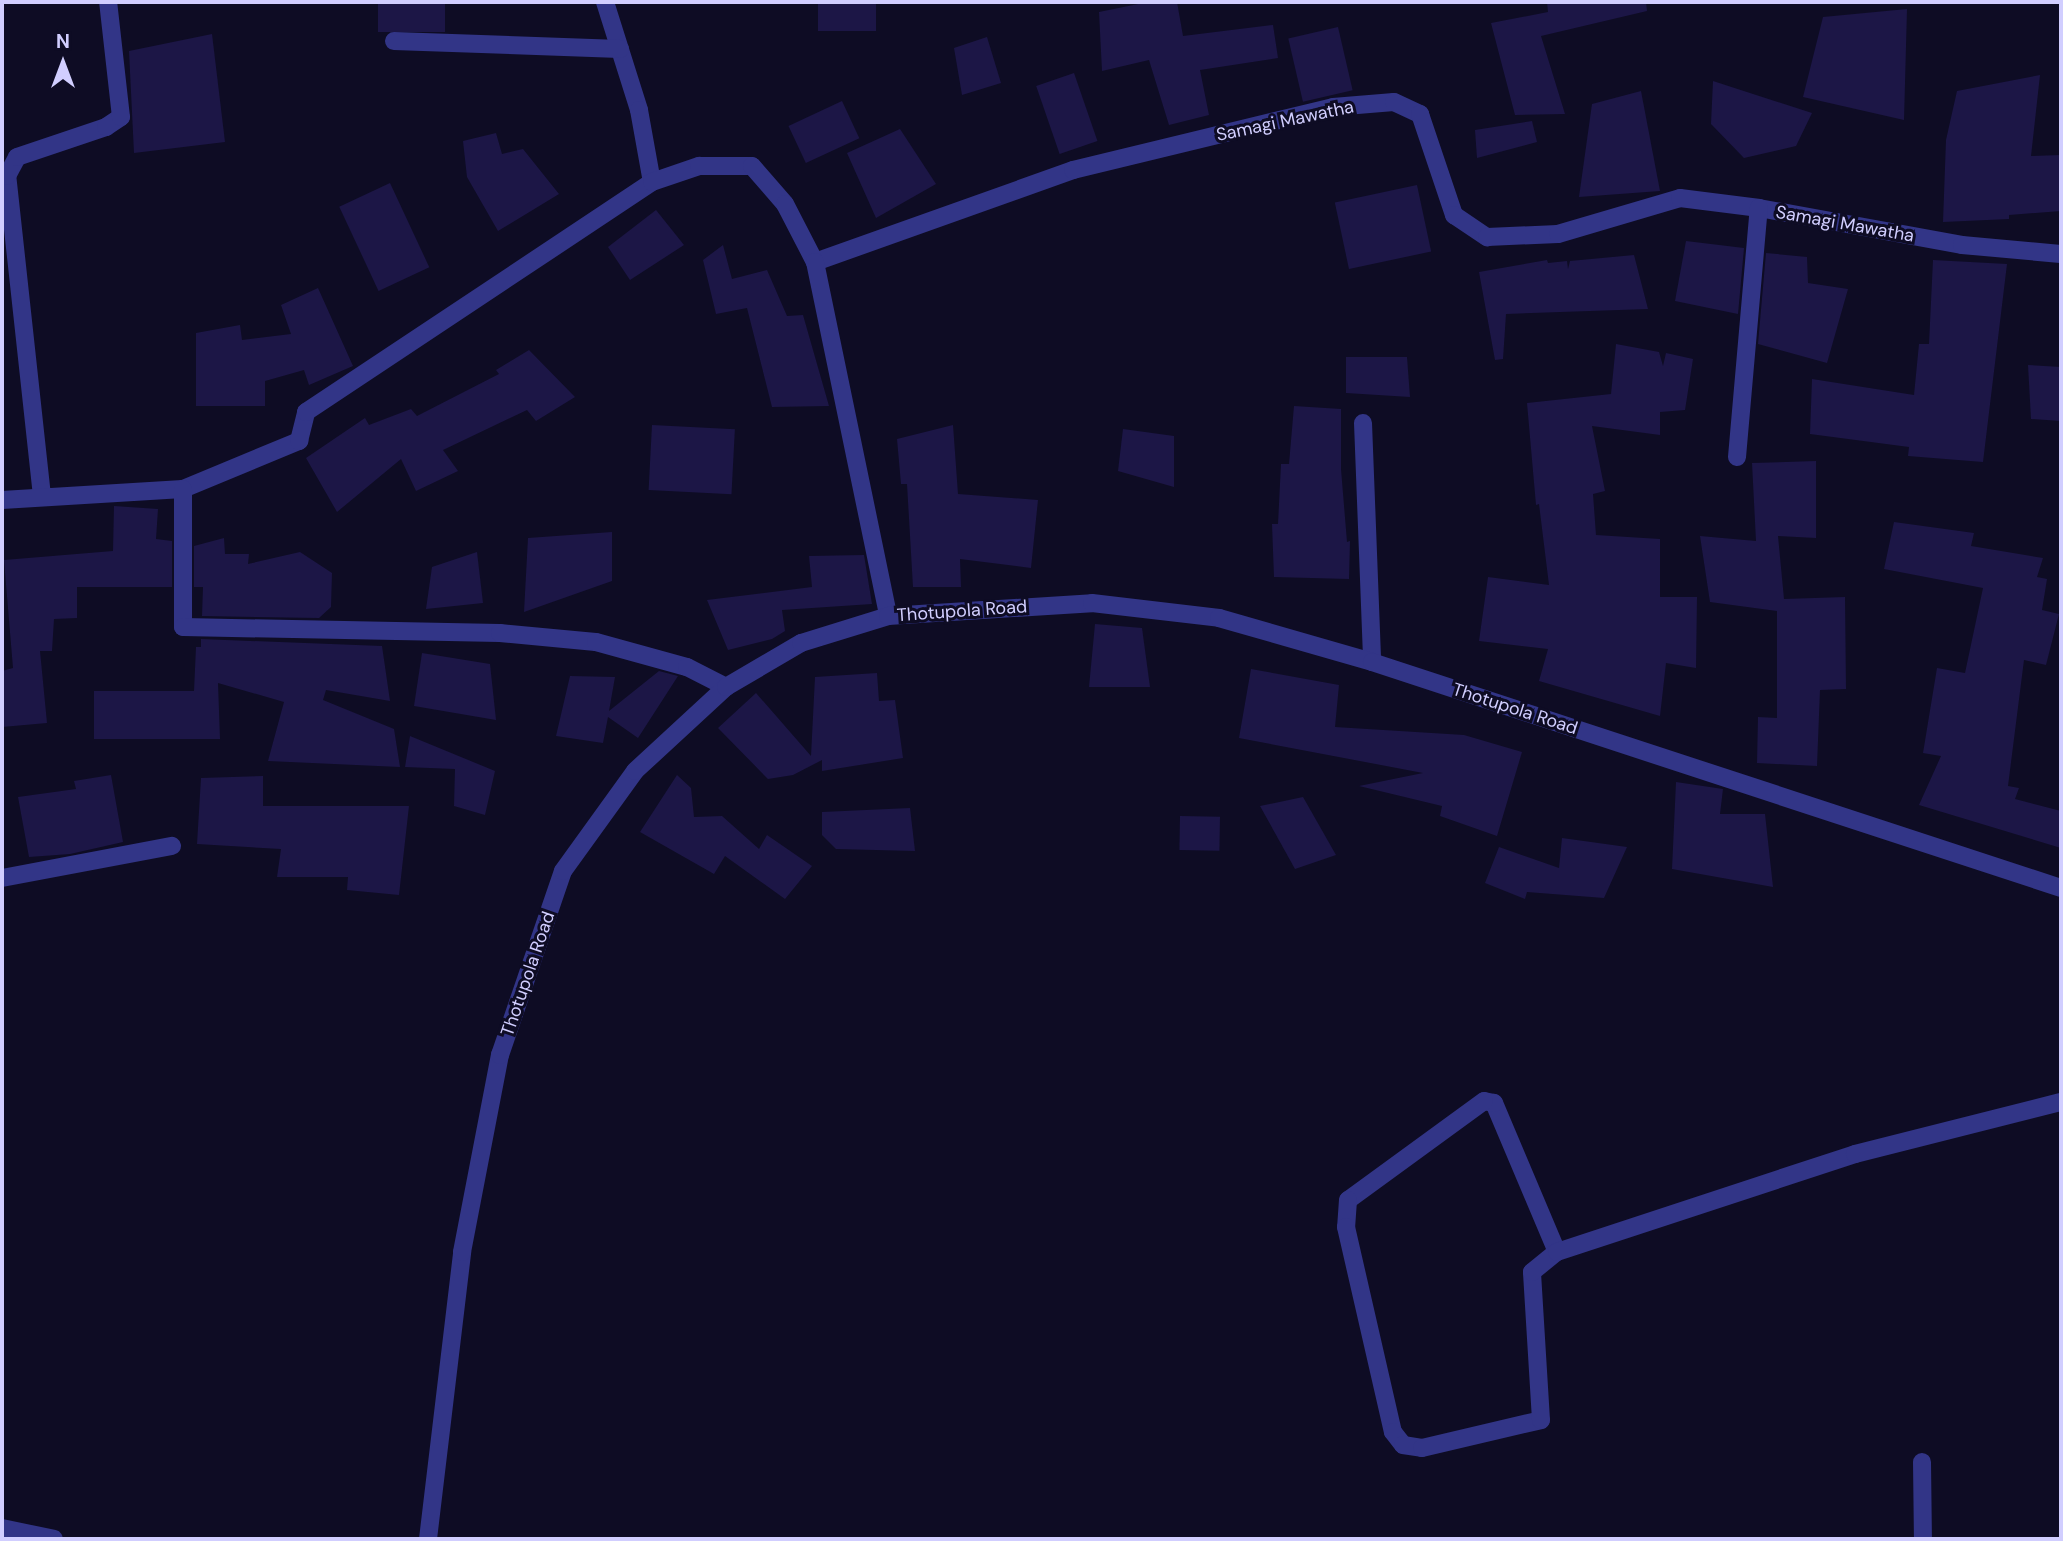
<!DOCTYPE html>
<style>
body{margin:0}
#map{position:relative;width:2063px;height:1541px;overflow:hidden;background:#0e0c24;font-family:"DM Sans",sans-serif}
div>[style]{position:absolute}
.building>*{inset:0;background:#1c1646;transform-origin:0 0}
.minor>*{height:18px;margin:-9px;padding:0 9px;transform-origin:9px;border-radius:9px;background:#323587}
span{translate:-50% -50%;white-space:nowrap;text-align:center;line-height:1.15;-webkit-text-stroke:6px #0e0c24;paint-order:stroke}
.street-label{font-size:18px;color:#d1ceff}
.frame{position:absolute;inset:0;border:4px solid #d1ceff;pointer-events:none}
.north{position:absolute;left:28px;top:28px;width:70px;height:70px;-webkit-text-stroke:5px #0e0c24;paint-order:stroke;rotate:0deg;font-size:19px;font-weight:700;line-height:28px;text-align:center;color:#d1ceff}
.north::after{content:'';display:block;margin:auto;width:24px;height:32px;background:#d1ceff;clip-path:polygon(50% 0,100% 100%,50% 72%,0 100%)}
</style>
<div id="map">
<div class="building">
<div style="left:378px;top:2px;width:67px;height:30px"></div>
<div style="left:818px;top:2px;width:58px;height:29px"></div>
<div style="clip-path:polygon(1148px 2px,1177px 2px,1183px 36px,1273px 25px,1278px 58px,1200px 70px,1209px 115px,1169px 125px,1149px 60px,1102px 71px,1099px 12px)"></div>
<div style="clip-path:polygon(1547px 2px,1646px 2px,1647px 11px,1541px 36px,1565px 114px,1515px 115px,1491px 23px,1548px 12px)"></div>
<div style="clip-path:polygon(1907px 9px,1904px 120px,1803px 97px,1823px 17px)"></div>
<div style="left:1338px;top:27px;width:65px;height:51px;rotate:77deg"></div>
<div style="clip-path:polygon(212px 34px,225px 142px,134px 153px,129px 51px)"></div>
<div style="clip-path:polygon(987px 37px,1001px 83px,962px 95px,954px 48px)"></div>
<div style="left:1074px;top:73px;width:72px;height:40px;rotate:71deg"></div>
<div style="clip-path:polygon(2040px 75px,2031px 156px,2061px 155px,2061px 211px,2009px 215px,2009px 219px,1943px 222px,1946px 140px,1957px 91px)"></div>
<div style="clip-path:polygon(1713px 81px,1812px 113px,1796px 146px,1744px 158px,1711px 124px)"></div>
<div style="clip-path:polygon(1641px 91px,1660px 191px,1579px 197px,1592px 104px)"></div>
<div style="left:842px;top:101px;width:41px;height:59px;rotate:65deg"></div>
<div style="clip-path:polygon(1532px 121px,1537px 142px,1477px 158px,1475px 130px)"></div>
<div style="clip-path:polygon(900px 129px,936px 184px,876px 218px,847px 153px)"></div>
<div style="clip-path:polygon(496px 133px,502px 154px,523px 149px,559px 194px,498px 231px,467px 177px,463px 141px)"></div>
<div style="left:390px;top:183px;width:93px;height:56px;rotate:65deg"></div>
<div style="left:1417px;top:185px;width:68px;height:84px;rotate:78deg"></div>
<div style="clip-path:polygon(656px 210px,684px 245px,630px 280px,608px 247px)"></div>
<div style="clip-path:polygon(1686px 241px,1744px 248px,1738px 314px,1675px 301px)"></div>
<div style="clip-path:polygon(723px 245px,732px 279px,767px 270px,787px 316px,803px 315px,829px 406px,772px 407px,747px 308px,716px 314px,703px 260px)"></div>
<div style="clip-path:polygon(1766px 253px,1807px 257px,1808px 283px,1848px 289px,1827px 363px,1758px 344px)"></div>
<div style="clip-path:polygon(1634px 255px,1648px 309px,1506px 314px,1503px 359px,1495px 360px,1479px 272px,1547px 260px,1548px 263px,1567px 261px,1568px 269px,1570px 261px)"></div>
<div style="clip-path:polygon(1933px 260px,2007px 264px,1983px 462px,1908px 456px,1909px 447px,1810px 434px,1812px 379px,1914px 395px,1919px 344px,1929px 344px)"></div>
<div style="clip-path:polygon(318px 288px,353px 366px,309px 385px,304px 370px,265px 381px,265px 406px,196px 406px,196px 333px,240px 325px,242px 340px,291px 334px,281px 305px)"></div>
<div style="clip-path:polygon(1616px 344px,1659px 352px,1663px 366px,1666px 353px,1693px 359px,1685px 410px,1660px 412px,1660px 435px,1592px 426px,1605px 491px,1593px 494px,1596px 535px,1660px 539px,1660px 597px,1697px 597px,1696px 668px,1666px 663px,1660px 716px,1539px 681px,1548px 649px,1479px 641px,1488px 577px,1549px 585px,1539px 504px,1536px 505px,1527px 403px,1611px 394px)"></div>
<div style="clip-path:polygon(529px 350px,575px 397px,536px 421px,527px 410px,443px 450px,458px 471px,416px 491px,401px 459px,337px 512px,306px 458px,365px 418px,369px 425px,411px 409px,417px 416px,499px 374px,496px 370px)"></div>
<div style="clip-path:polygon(1346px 357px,1407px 357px,1410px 397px,1346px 393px)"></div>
<div style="clip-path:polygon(2028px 365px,2061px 367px,2061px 421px,2031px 419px)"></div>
<div style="clip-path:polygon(1294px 406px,1341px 409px,1341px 469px,1347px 542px,1350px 541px,1349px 579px,1274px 577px,1272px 524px,1278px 524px,1281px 464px,1289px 464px)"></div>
<div style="left:652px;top:425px;width:83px;height:65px;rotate:3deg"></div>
<div style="clip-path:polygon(953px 425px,958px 494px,1038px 500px,1031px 568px,960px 559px,961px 587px,913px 587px,907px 484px,901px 484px,897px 439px)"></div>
<div style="clip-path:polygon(1123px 429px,1174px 436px,1174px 487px,1118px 471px)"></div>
<div style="clip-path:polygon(1816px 461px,1816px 538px,1778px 536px,1784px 599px,1845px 597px,1846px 689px,1820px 690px,1817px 766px,1757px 763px,1758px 717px,1777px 718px,1777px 611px,1710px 602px,1700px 536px,1756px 541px,1752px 463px)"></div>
<div style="clip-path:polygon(114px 506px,158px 509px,156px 539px,172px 541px,172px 587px,77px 587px,77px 618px,54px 619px,52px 651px,40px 651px,47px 723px,2px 727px,2px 671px,13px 668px,4px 560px,113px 551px)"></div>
<div style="clip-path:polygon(1894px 522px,1974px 533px,1971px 546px,2043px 558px,2037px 577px,2047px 579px,2042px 610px,2059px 614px,2046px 665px,2024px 660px,2008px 786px,2019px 788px,2015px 799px,2061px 811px,2061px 848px,1919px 805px,1941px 756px,1923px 753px,1937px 668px,1965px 673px,1983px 588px,1884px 569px)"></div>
<div style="clip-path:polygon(612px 532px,612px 581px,524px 612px,528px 538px)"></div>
<div style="clip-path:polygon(224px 538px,225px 554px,249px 554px,248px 564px,300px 552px,332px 573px,331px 607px,319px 618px,202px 616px,203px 587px,194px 587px,194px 546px)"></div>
<div style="clip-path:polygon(477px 552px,483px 603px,426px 609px,432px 567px)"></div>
<div style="clip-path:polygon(864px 555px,872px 604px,782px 610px,785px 631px,772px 639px,728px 650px,707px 600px,812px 587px,809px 556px)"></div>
<div style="clip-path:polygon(1095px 624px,1142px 628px,1150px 687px,1089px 687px)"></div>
<div style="clip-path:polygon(201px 639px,382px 646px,390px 701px,326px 690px,323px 700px,394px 729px,400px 767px,268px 761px,284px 702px,218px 683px,220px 739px,94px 739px,94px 691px,194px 691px,196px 647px,201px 647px)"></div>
<div style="clip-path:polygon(422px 653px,490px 664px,496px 720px,414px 706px)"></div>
<div style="clip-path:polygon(1251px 669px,1339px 685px,1335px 727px,1464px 735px,1522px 752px,1497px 836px,1440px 816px,1442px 806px,1359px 786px,1423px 773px,1239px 738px)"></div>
<div style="clip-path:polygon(659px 671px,678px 676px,638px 738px,608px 717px,603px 743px,556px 736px,570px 676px,615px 677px,609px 711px)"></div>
<div style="clip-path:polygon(877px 673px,879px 701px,895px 700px,903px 758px,822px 771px,822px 760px,793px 775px,768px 779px,718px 728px,756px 693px,811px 756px,815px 677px)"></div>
<div style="clip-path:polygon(410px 736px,495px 771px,485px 815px,454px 806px,455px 769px,405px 767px)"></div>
<div style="clip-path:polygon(111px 775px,123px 842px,70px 854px,29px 857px,18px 797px,76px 789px,74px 781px)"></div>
<div style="clip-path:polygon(677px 775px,691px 788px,694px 817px,722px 816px,759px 849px,767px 835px,812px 866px,785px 899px,725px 856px,714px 874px,640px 832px)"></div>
<div style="clip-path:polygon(263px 776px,263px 806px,409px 806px,399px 895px,347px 890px,348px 877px,277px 877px,281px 849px,197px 844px,201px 778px)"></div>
<div style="clip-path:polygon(1676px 782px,1723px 789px,1720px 814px,1765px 814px,1773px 887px,1672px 869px)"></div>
<div style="clip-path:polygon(1303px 797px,1336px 855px,1295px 869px,1260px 806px)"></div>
<div style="clip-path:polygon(910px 808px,915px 851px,836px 849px,822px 835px,822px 812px)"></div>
<div style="left:1180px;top:816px;width:40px;height:34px;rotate:1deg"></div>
<div style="clip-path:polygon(1562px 838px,1627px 847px,1604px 898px,1527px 892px,1525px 899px,1485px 883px,1499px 847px,1559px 868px)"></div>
</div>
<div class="minor">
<div style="left:605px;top:2px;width:113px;rotate:72.5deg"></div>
<div style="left:639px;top:110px;width:73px;rotate:79.8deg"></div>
<div style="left:394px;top:41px;width:226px;rotate:2deg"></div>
<div style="left:815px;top:262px;width:274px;rotate:-19.6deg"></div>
<div style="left:1073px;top:170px;width:268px;rotate:-13.6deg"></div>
<div style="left:1333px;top:107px;width:61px;rotate:-4.7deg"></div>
<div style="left:1394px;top:102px;width:29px;rotate:25deg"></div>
<div style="left:1420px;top:114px;width:107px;rotate:71.4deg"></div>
<div style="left:1454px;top:215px;width:40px;rotate:34deg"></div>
<div style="left:1487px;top:237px;width:71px;rotate:-2.4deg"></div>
<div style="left:1558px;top:234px;width:127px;rotate:-16.4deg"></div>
<div style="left:1680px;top:198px;width:80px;rotate:7.2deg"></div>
<div style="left:1759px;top:208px;width:206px;rotate:10.3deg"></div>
<div style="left:1962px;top:245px;width:99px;rotate:5.2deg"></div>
<div style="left:1363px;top:423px;width:239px;rotate:87.8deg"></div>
<div style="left:1737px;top:457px;width:250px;rotate:-85deg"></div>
<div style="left:183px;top:489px;width:126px;rotate:-22.5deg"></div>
<div style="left:299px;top:441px;width:30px;rotate:-76deg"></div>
<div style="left:306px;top:412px;width:415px;rotate:-33.6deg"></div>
<div style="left:652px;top:182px;width:50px;rotate:-18.8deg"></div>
<div style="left:699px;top:166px;width:53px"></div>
<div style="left:752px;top:166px;width:50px;rotate:49deg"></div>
<div style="left:785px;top:204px;width:65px;rotate:62.7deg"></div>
<div style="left:815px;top:262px;width:361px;rotate:78.3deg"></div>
<div style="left:42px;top:496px;width:322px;rotate:-96.2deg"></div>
<div style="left:7px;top:176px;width:21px;rotate:-62deg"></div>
<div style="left:17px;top:157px;width:94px;rotate:-18.6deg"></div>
<div style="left:106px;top:127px;width:18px;rotate:-34deg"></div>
<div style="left:121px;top:117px;width:116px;rotate:-96.4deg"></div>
<div style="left:2px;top:500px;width:181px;rotate:-3.5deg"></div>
<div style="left:183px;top:489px;width:138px;rotate:90deg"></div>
<div style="left:183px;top:627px;width:317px;rotate:1.1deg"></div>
<div style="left:500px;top:633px;width:96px;rotate:5.4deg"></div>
<div style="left:596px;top:642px;width:94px;rotate:15.4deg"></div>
<div style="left:687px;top:667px;width:44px;rotate:27.1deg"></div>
<div style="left:2px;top:878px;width:173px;rotate:-10.7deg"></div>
<div style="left:1557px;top:1252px;width:162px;rotate:-112.9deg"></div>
<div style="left:1494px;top:1103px;width:10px;rotate:-169deg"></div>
<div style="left:1484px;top:1101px;width:168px;rotate:143.9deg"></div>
<div style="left:1348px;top:1200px;width:27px;rotate:94deg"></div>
<div style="left:1346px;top:1227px;width:210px;rotate:77.1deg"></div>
<div style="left:1393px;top:1432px;width:16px;rotate:52deg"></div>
<div style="left:1403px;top:1445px;width:19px;rotate:9deg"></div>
<div style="left:1422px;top:1448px;width:122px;rotate:-13.2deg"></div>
<div style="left:1541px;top:1420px;width:148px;rotate:-93.5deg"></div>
<div style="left:1532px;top:1272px;width:32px;rotate:-39deg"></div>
<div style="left:1557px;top:1252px;width:314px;rotate:-18.2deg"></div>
<div style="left:1855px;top:1154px;width:212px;rotate:-14.2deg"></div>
<div style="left:1922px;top:1462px;width:77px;rotate:89.3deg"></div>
<div style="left:2px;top:1528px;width:53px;rotate:11.9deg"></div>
<div style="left:428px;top:1539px;width:289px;rotate:-83.2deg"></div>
<div style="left:462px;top:1252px;width:201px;rotate:-79.1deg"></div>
<div style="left:500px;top:1055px;width:194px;rotate:-71.1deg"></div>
<div style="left:563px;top:871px;width:123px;rotate:-54.2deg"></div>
<div style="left:635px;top:771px;width:124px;rotate:-42.7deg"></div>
<div style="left:726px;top:687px;width:87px;rotate:-30.4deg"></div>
<div style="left:801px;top:643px;width:91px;rotate:-17.2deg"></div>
<div style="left:888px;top:616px;width:204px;rotate:-3.6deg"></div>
<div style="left:1092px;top:603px;width:128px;rotate:6.7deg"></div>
<div style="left:1219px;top:618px;width:159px;rotate:16deg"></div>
<div style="left:1372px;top:662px;width:725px;rotate:18.16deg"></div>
</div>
<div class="street-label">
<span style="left:1285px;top:121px;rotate:-12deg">Samagi Mawatha</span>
<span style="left:1845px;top:224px;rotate:10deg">Samagi Mawatha</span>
<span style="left:962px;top:611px;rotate:-4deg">Thotupola Road</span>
<span style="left:1515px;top:709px;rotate:18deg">Thotupola Road</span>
<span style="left:528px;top:974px;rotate:-71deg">Thotupola Road</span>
</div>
<div class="frame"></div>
<div class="north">N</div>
</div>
